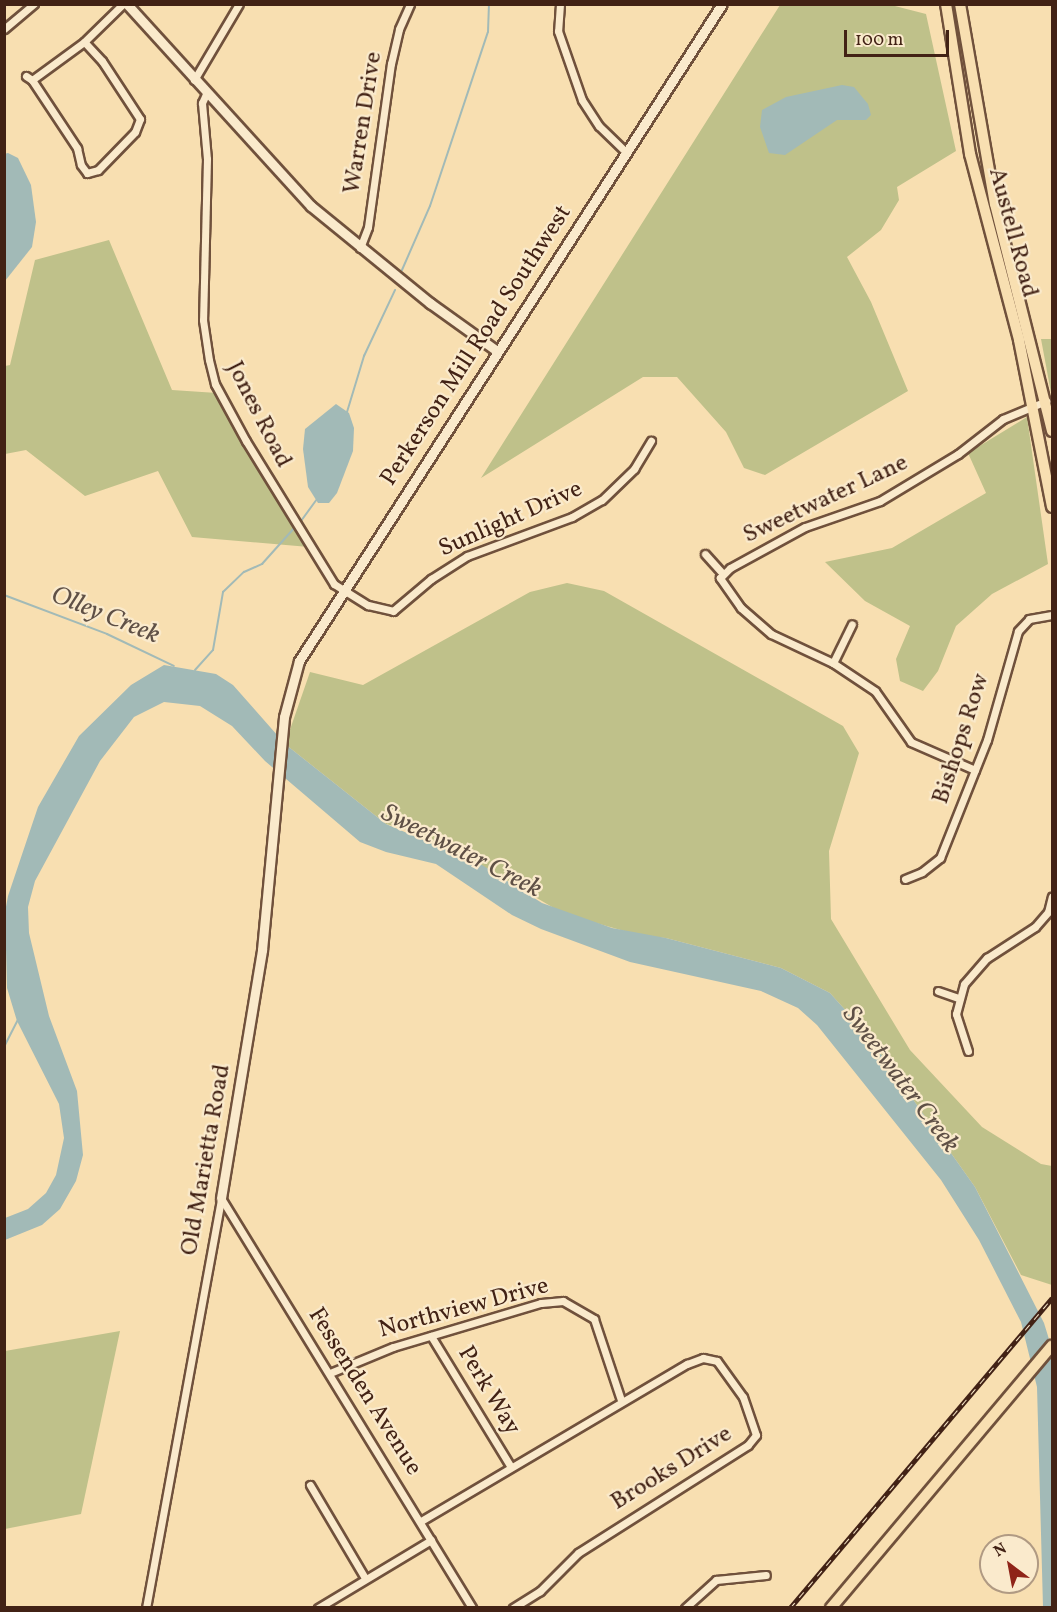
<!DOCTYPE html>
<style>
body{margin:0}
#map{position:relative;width:1057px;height:1612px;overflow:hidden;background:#f8dfb1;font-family:Vollkorn,serif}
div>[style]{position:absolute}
.green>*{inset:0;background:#bfc18a}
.water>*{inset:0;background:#a2bab7}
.stream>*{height:2px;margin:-1px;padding:0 1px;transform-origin:1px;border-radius:1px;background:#a2bab7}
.roads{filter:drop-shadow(2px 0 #70513c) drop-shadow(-2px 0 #70513c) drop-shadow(0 2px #70513c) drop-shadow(0 -2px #70513c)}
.street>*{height:7px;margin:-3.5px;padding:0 3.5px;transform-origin:3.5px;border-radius:3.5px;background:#faeacc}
.secondary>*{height:9px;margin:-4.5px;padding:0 4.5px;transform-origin:4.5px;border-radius:4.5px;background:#faeacc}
.primary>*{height:10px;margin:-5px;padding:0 5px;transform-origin:5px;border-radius:5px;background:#f8dfb1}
.rail>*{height:4.5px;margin-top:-2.25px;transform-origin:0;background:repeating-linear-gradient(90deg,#faeacc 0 7px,#422215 0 14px);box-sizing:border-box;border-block:2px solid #422215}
span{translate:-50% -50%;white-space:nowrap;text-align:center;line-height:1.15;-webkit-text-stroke:4.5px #faeacc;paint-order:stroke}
.street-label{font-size:24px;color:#422215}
.water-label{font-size:26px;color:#5f5046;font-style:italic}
.frame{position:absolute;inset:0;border:6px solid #422215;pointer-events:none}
.north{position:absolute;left:979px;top:1534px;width:60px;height:60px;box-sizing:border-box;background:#faeacc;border:2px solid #b09a83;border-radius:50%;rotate:328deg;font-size:16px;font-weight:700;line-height:24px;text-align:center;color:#422215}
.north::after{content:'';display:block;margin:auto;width:21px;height:27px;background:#8f2418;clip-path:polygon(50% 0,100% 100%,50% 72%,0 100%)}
.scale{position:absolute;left:844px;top:30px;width:105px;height:27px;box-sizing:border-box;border:3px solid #422215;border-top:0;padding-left:8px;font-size:18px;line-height:21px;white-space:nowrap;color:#422215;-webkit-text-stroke:4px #faeacc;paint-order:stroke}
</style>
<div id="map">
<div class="green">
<div style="clip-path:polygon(780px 5px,891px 5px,926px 14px,956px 151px,897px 187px,899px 200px,881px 230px,847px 257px,871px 302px,908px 391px,765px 475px,744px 468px,726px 432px,677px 377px,643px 377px,481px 478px)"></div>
<div style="clip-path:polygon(109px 240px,172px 390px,217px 393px,309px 547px,192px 537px,158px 471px,85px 496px,26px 450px,5px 454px,5px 366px,10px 365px,35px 260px)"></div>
<div style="clip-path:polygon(1041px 339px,1052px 339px,1052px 398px)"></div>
<div style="clip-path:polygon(1027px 417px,1048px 564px,992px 594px,956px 626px,938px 671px,923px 691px,900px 681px,896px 659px,910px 626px,865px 601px,825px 562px,892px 548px,986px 493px,968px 453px)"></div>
<div style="clip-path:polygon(567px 583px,604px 591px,843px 726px,859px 753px,829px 851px,831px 919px,910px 1050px,982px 1127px,1041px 1164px,1052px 1166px,1052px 1285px,1021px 1275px,975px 1187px,866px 1033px,830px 993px,781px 968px,666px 938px,642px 936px,564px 914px,498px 875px,408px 830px,386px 824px,285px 744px,310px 672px,363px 685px,530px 592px)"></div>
<div style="clip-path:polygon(120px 1331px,81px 1514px,5px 1529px,5px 1351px)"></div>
</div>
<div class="water">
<div style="clip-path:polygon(842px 85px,854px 87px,868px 104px,871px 115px,866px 120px,837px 120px,785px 155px,769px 153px,760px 127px,762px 110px,786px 97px)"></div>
<div style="clip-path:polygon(8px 153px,18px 158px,31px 185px,36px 222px,32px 247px,5px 281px,4px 154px)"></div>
<div style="clip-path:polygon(336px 404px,349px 413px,354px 428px,353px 451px,337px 493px,329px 503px,318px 503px,308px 487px,303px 449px,305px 429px)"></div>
<div style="clip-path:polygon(164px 665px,216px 674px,233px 685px,285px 744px,386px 824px,482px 865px,542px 903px,612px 928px,666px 938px,781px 968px,830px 993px,866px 1033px,975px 1187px,1044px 1323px,1052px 1349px,1052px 1607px,1043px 1607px,1037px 1387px,1021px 1322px,979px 1240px,941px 1180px,817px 1025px,798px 1008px,761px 991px,630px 962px,541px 929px,512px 915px,436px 864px,386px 852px,360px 842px,265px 761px,232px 726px,200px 706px,164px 702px,134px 717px,100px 761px,35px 881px,28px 907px,29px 933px,49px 1016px,77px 1091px,83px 1155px,76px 1181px,60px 1209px,42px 1225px,5px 1240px,5px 1218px,28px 1209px,46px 1193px,56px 1175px,64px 1138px,59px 1104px,17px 1021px,7px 988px,5px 912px,8px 896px,38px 807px,79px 736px,131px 685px)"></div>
</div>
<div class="stream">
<div style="left:402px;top:270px;width:70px;rotate:-66.4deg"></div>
<div style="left:430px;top:206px;width:183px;rotate:-71.6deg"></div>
<div style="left:488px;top:32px;width:28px;rotate:-88deg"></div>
<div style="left:347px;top:412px;width:59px;rotate:-73.1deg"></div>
<div style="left:364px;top:356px;width:73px;rotate:-64.8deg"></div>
<div style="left:301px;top:521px;width:26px;rotate:-54deg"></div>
<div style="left:4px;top:595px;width:110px;rotate:20.7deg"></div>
<div style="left:107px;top:634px;width:74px;rotate:25.5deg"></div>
<div style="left:195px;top:670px;width:27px;rotate:-48deg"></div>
<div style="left:213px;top:650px;width:59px;rotate:-80.2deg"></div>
<div style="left:223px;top:592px;width:29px;rotate:-44deg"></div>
<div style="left:244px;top:572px;width:20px;rotate:-24deg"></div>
<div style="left:262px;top:564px;width:51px;rotate:-48.2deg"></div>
<div style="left:4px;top:1047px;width:30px;rotate:-63deg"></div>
</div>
<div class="roads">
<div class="street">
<div style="left:560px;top:4px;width:27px;rotate:94deg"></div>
<div style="left:558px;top:31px;width:73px;rotate:70.8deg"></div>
<div style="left:582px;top:100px;width:31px;rotate:57deg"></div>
<div style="left:599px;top:126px;width:37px;rotate:44deg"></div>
<div style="left:4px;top:29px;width:39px;rotate:-40deg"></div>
<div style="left:26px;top:76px;width:7px;rotate:34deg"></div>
<div style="left:32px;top:80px;width:64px;rotate:-36.2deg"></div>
<div style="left:84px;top:42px;width:54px;rotate:-44.3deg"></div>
<div style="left:32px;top:80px;width:82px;rotate:56.5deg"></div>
<div style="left:77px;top:148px;width:17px;rotate:77deg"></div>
<div style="left:81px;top:165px;width:10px;rotate:53deg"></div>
<div style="left:87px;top:173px;width:11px;rotate:-15deg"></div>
<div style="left:98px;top:170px;width:53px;rotate:-45.8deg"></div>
<div style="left:135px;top:132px;width:14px;rotate:-69deg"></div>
<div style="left:140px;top:119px;width:69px;rotate:-123.2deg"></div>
<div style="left:102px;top:61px;width:26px;rotate:-133deg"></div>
<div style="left:194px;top:80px;width:88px;rotate:-59.4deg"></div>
<div style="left:206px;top:94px;width:10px;rotate:114deg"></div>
<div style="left:202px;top:103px;width:56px;rotate:84.9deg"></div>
<div style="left:207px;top:159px;width:161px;rotate:91.4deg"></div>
<div style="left:203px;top:320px;width:40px;rotate:81.5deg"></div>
<div style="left:209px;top:360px;width:25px;rotate:76deg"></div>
<div style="left:215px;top:384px;width:65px;rotate:61.5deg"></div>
<div style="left:246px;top:441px;width:168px;rotate:58.4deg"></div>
<div style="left:334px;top:584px;width:40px;rotate:32deg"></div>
<div style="left:368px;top:605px;width:26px;rotate:13deg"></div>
<div style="left:393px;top:611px;width:50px;rotate:-40.1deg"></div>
<div style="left:431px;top:579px;width:43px;rotate:-32.6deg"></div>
<div style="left:467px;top:556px;width:112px;rotate:-20.4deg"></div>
<div style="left:572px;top:517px;width:34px;rotate:-30deg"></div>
<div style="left:602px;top:500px;width:45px;rotate:-44.1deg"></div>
<div style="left:634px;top:469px;width:33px;rotate:-59deg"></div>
<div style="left:360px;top:248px;width:22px;rotate:-69deg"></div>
<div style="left:368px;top:227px;width:165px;rotate:-82deg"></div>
<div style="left:391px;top:64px;width:36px;rotate:-77deg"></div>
<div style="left:399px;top:29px;width:27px;rotate:-66deg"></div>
<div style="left:705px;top:554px;width:25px;rotate:48deg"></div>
<div style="left:833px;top:663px;width:43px;rotate:-64deg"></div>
<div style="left:975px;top:770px;width:70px;rotate:-156.4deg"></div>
<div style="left:911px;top:742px;width:62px;rotate:-125.2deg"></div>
<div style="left:875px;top:691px;width:50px;rotate:-146.3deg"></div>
<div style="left:833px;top:663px;width:68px;rotate:-154.9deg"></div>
<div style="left:771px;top:634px;width:40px;rotate:-139deg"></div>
<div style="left:741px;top:608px;width:37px;rotate:-125deg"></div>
<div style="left:720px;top:578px;width:14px;rotate:-45deg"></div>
<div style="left:730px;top:568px;width:85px;rotate:-28.7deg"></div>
<div style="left:805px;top:527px;width:79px;rotate:-19.1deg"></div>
<div style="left:880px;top:501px;width:91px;rotate:-31.1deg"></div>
<div style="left:958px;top:454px;width:57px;rotate:-37.9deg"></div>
<div style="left:1003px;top:419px;width:47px;rotate:-22.7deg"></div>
<div style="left:905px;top:879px;width:18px;rotate:-22deg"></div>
<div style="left:922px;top:872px;width:23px;rotate:-38deg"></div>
<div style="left:940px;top:858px;width:127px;rotate:-68.3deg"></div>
<div style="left:987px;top:740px;width:113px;rotate:-74.1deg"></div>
<div style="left:1018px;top:631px;width:16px;rotate:-47deg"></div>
<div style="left:1029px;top:619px;width:23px;rotate:-10deg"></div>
<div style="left:938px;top:991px;width:21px;rotate:19deg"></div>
<div style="left:968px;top:1051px;width:39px;rotate:-108deg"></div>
<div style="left:956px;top:1014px;width:31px;rotate:-75deg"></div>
<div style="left:964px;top:984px;width:35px;rotate:-49deg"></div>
<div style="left:987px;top:958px;width:57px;rotate:-32.9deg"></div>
<div style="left:1035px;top:927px;width:20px;rotate:-49deg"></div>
<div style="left:1048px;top:912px;width:16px;rotate:-76deg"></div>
<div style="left:221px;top:1198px;width:481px;rotate:58.5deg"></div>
<div style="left:431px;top:1336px;width:153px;rotate:58.6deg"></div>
<div style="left:330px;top:1373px;width:68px;rotate:-22.4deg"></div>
<div style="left:393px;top:1347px;width:154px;rotate:-16.6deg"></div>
<div style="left:541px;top:1303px;width:22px;rotate:-5deg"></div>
<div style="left:563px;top:1301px;width:36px;rotate:30deg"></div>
<div style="left:594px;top:1319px;width:85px;rotate:71.6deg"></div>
<div style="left:310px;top:1485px;width:108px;rotate:59.4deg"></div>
<div style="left:421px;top:1521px;width:309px;rotate:-30.6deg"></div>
<div style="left:687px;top:1364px;width:17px;rotate:-21deg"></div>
<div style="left:703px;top:1358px;width:14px;rotate:12deg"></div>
<div style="left:717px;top:1361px;width:44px;rotate:54.2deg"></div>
<div style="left:743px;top:1397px;width:40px;rotate:71.1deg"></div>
<div style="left:756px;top:1435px;width:13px;rotate:129deg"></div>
<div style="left:748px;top:1445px;width:201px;rotate:147.6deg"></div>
<div style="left:578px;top:1553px;width:54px;rotate:135deg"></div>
<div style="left:540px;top:1591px;width:32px;rotate:148deg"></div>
<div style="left:146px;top:1608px;width:417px;rotate:-79.6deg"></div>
<div style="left:318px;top:1608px;width:132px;rotate:-31deg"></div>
<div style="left:685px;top:1608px;width:42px;rotate:-42.1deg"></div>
<div style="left:716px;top:1580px;width:50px;rotate:-5.7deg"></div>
</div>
<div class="secondary">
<div style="left:127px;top:4px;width:273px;rotate:47.7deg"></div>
<div style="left:311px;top:206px;width:154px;rotate:39.2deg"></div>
<div style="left:430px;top:303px;width:82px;rotate:35.6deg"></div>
<div style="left:221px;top:1198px;width:251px;rotate:-80.6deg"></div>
<div style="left:262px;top:950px;width:234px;rotate:-84.6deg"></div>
<div style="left:284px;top:717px;width:58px;rotate:-75deg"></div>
<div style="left:299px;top:661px;width:781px;rotate:-57.23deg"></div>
</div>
<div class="primary">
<div style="left:946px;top:4px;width:152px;rotate:80.9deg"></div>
<div style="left:970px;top:154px;width:192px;rotate:75.2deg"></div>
<div style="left:1019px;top:340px;width:170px;rotate:78.8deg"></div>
<div style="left:960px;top:4px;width:203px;rotate:80.1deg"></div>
<div style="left:995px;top:204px;width:234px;rotate:75.9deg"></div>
<div style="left:831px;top:1608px;width:343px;rotate:-49.9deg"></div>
</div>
</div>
<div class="rail">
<div style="left:790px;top:1608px;width:406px;rotate:-49.8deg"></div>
</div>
<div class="street-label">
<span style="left:364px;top:123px;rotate:-81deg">Warren Drive</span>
<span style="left:1012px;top:233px;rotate:75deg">Austell Road</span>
<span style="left:477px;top:346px;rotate:-57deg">Perkerson Mill Road Southwest</span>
<span style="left:258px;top:415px;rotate:63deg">Jones Road</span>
<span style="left:826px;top:500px;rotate:-25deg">Sweetwater Lane</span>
<span style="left:511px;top:520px;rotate:-24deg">Sunlight Drive</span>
<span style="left:962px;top:739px;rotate:-72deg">Bishops Row</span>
<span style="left:207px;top:1160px;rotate:-80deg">Old Marietta Road</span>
<span style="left:464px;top:1309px;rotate:-15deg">Northview Drive</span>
<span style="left:488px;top:1391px;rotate:59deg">Perk Way</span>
<span style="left:364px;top:1392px;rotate:58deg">Fessenden Avenue</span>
<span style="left:672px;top:1469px;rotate:-32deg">Brooks Drive</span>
</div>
<div class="water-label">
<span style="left:105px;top:616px;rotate:22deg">Olley Creek</span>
<span style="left:461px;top:852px;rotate:27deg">Sweetwater Creek</span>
<span style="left:900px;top:1080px;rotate:53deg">Sweetwater Creek</span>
</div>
<div class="frame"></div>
<div class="north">N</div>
<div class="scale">100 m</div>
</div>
